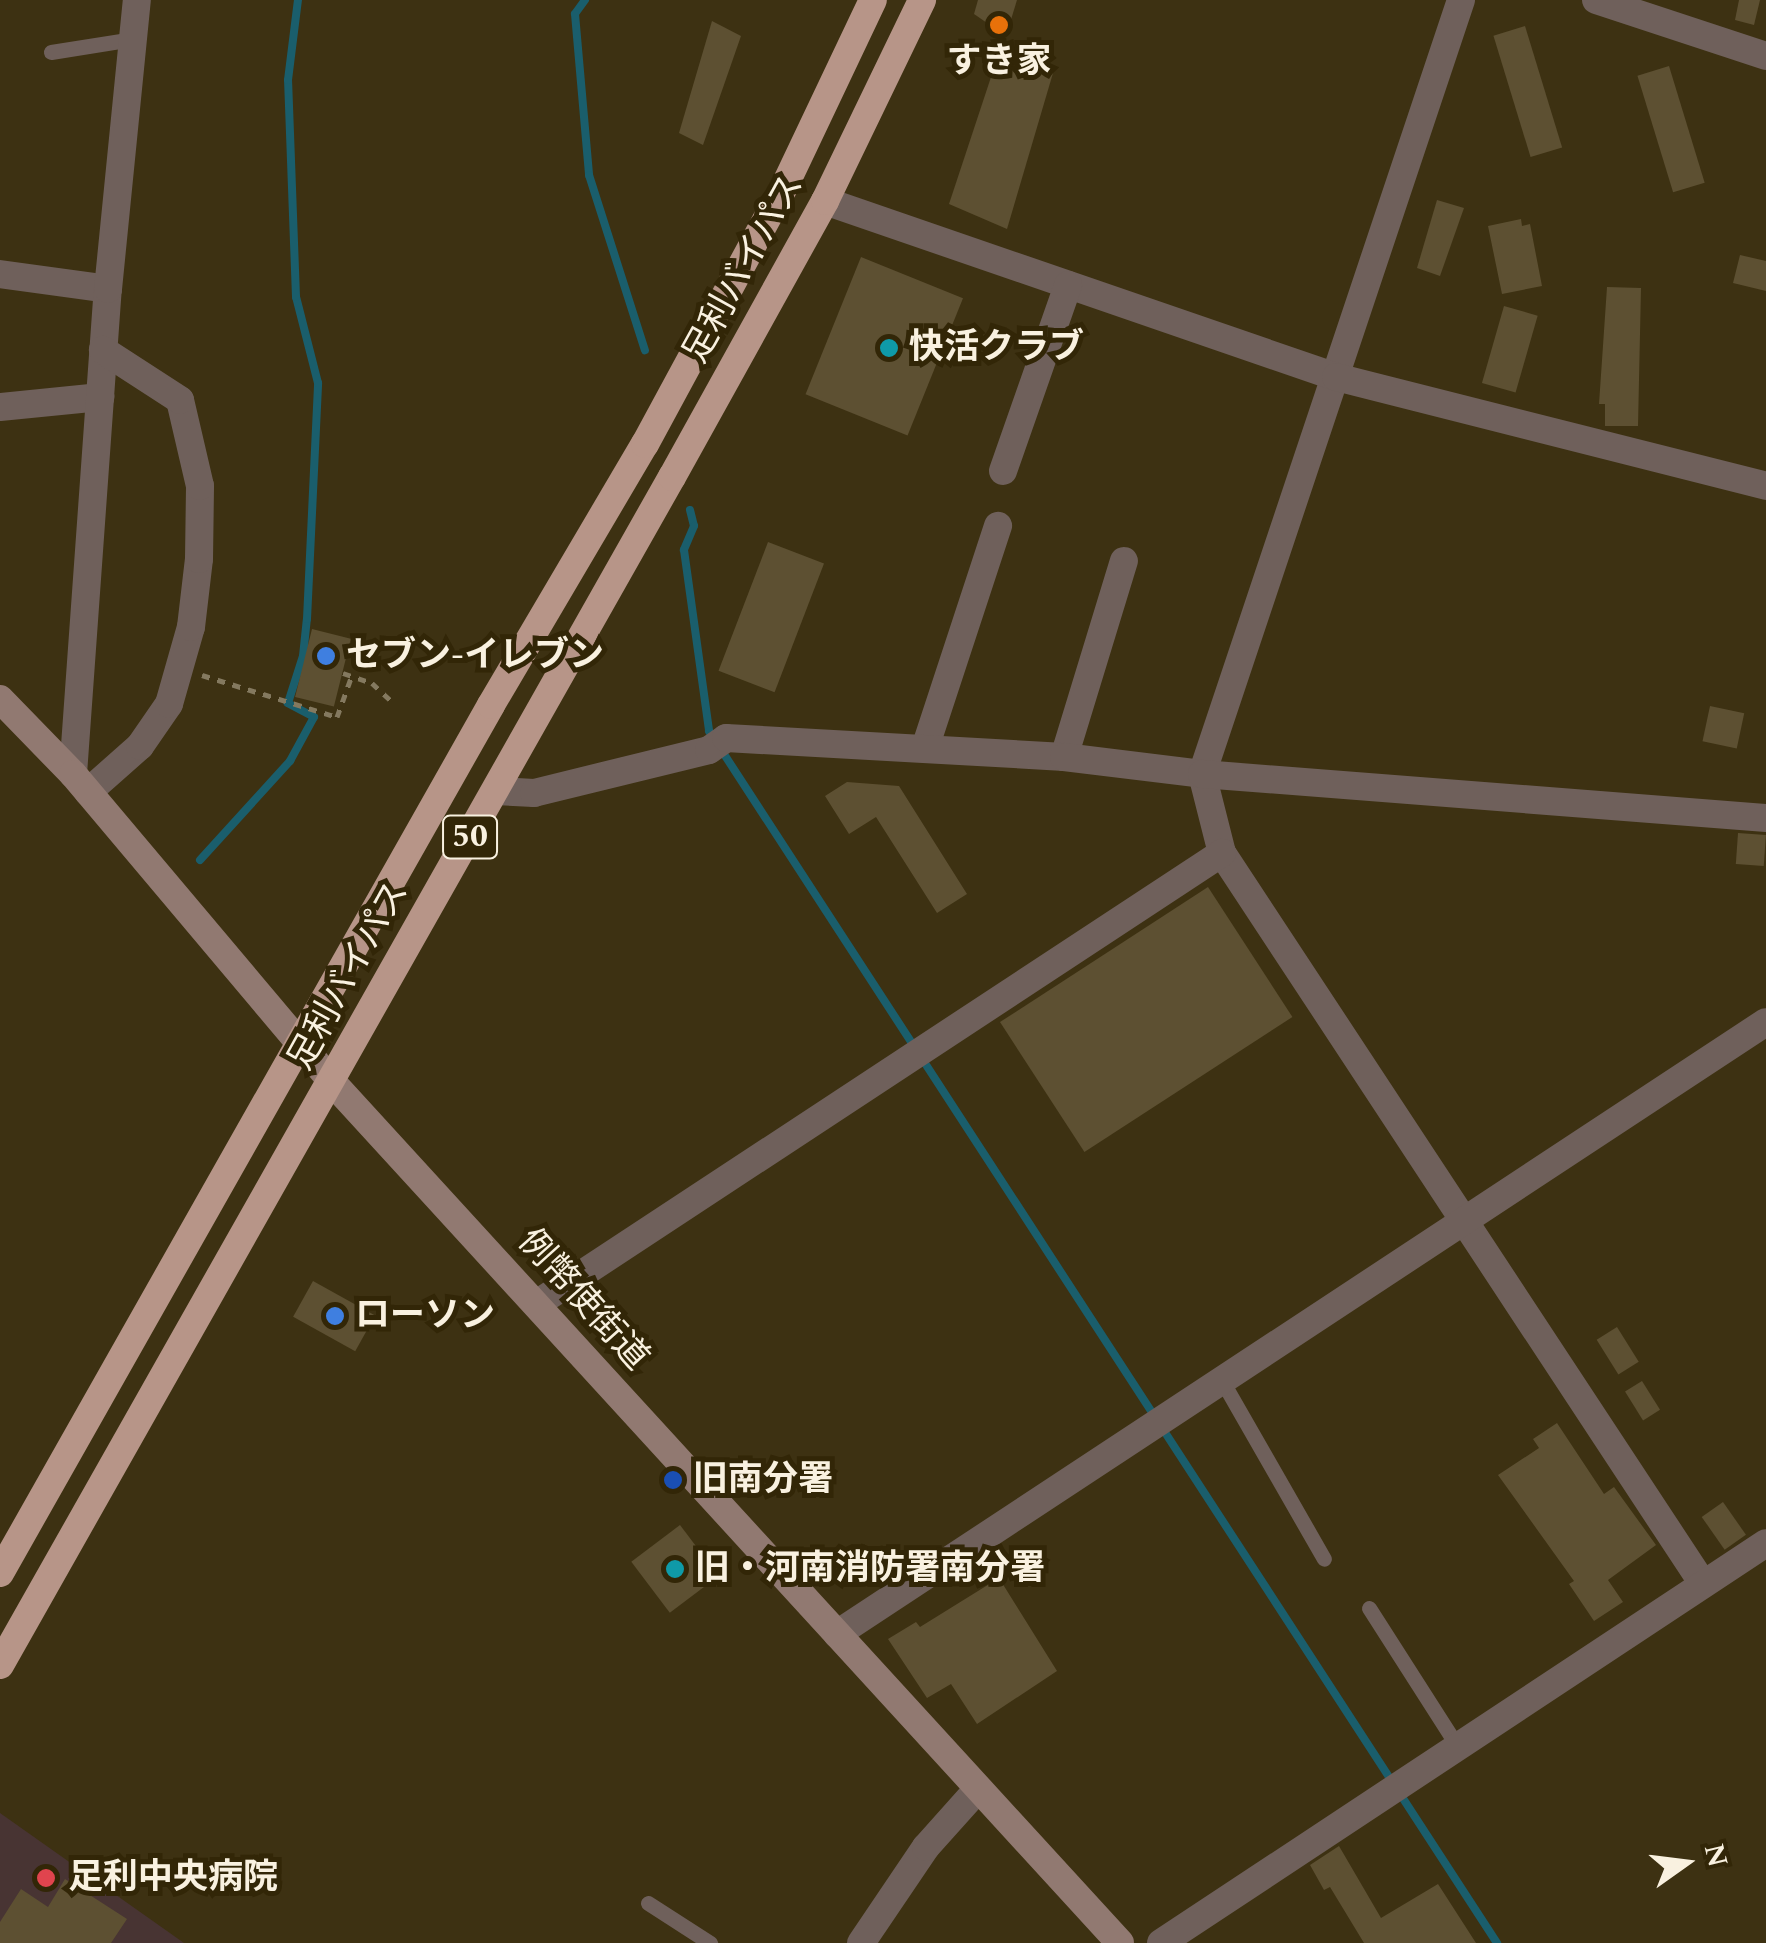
<!DOCTYPE html>
<meta charset="utf-8">
<style>
body{margin:0}
#map{position:relative;width:1766px;height:1943px;overflow:hidden;background:#3d3112;font-family:Spectral,"Noto Sans JP",serif}
div>[style]{position:absolute}
.medical>*{inset:0;background:#483433}
.stream>*{height:8px;margin:-4px;padding:0 4px;transform-origin:4px;border-radius:4px;background:#1a5e6c}
.building>*{inset:0;background:#5d5032;transform-origin:0 0}
.path>*{height:5px;margin-top:-2.5px;transform-origin:0;background:repeating-linear-gradient(90deg,#84795f 0 8px,transparent 0 16px)}
.service>*{height:15px;margin:-7.5px;padding:0 7.5px;transform-origin:7.5px;border-radius:7.5px;background:#6f605b}
.minor>*{height:28px;margin:-14px;padding:0 14px;transform-origin:14px;border-radius:14px;background:#6f605b}
.secondary>*{height:28px;margin:-14px;padding:0 14px;transform-origin:14px;border-radius:14px;background:#917971}
.trunk>*{height:28px;margin:-14px;padding:0 14px;transform-origin:14px;border-radius:14px;background:#b79588}
.dots>*{width:28px;height:28px;translate:-50% -50%;box-sizing:border-box;border:5px solid #322607;border-radius:50%}
span{translate:-50% -50%;white-space:nowrap;text-align:center;line-height:1.15;-webkit-text-stroke:10px #322607;paint-order:stroke}
.shield-label span{padding:2px 8px;background:#322607;border:2px solid;border-radius:8px;-webkit-text-stroke-width:0}
.shield-label{font-size:32px;color:#f9f1e0;font-weight:700}
.poi-label{font-size:35px;color:#f9f1e0;font-weight:700}
.left{translate:0 -50%;text-align:left}
.street-label{font-size:35px;color:#f9f1e0}
.north{position:absolute;left:1636px;top:1813px;width:100px;height:100px;-webkit-text-stroke:8px #322607;paint-order:stroke;rotate:76deg;font-size:28px;font-weight:700;line-height:40px;text-align:center;color:#f9f1e0}
.north::after{content:'';display:block;margin:auto;width:35px;height:45px;background:#f9f1e0;clip-path:polygon(50% 0,100% 100%,50% 72%,0 100%)}
</style>
<div id="map">
<div class="medical">
<div style="clip-path:polygon(0 1813px,184px 1943px,0 1943px)"></div>
</div>
<div class="stream">
<div style="left:585px;top:0;width:17px;rotate:126deg"></div>
<div style="left:575px;top:14px;width:162px;rotate:85deg"></div>
<div style="left:589px;top:175px;width:184px;rotate:72.3deg"></div>
<div style="left:690px;top:510px;width:16px;rotate:76deg"></div>
<div style="left:694px;top:526px;width:26px;rotate:113deg"></div>
<div style="left:684px;top:550px;width:183px;rotate:82.1deg"></div>
<div style="left:709px;top:731px;width:1446px;rotate:56.97deg"></div>
<div style="left:200px;top:860px;width:134px;rotate:-47.7deg"></div>
<div style="left:290px;top:761px;width:50px;rotate:-61.4deg"></div>
<div style="left:314px;top:717px;width:30px;rotate:-152deg"></div>
<div style="left:288px;top:703px;width:49px;rotate:-72.3deg"></div>
<div style="left:303px;top:656px;width:37px;rotate:-84deg"></div>
<div style="left:307px;top:619px;width:236px;rotate:-87.3deg"></div>
<div style="left:318px;top:383px;width:89px;rotate:-104.3deg"></div>
<div style="left:296px;top:297px;width:217px;rotate:-92.1deg"></div>
<div style="left:288px;top:80px;width:81px;rotate:-82.9deg"></div>
</div>
<div class="building">
<div style="clip-path:polygon(978px 0,1017px 0,1006px 36px,974px 14px)"></div>
<div style="clip-path:polygon(1739px 0,1760px 0,1754px 25px,1735px 20px)"></div>
<div style="clip-path:polygon(712px 21px,741px 36px,703px 145px,679px 133px)"></div>
<div style="left:1525px;top:26px;width:127px;height:33px;rotate:73deg"></div>
<div style="clip-path:polygon(996px 62px,1053px 73px,1007px 229px,949px 204px)"></div>
<div style="left:1669px;top:66px;width:122px;height:33px;rotate:73deg"></div>
<div style="clip-path:polygon(1437px 200px,1464px 208px,1440px 276px,1417px 268px)"></div>
<div style="clip-path:polygon(1521px 219px,1522px 226px,1530px 224px,1542px 286px,1502px 294px,1488px 226px)"></div>
<div style="clip-path:polygon(1740px 255px,1766px 261px,1766px 291px,1733px 283px)"></div>
<div style="left:861px;top:257px;width:110px;height:148px;rotate:22deg"></div>
<div style="clip-path:polygon(1607px 287px,1641px 288px,1638px 426px,1605px 426px,1605px 404px,1599px 404px)"></div>
<div style="left:1504px;top:306px;width:35px;height:80px;rotate:16deg"></div>
<div style="left:768px;top:542px;width:60px;height:138px;rotate:21deg"></div>
<div style="left:312px;top:629px;width:40px;height:70px;rotate:14deg"></div>
<div style="left:1710px;top:706px;width:35px;height:36px;rotate:12deg"></div>
<div style="clip-path:polygon(847px 782px,899px 786px,967px 894px,937px 913px,876px 817px,849px 834px,825px 796px)"></div>
<div style="left:1738px;top:833px;width:28px;height:31px;rotate:4deg"></div>
<div style="left:1208px;top:887px;width:155px;height:248px;rotate:57deg"></div>
<div style="left:313px;top:1281px;width:71px;height:41px;rotate:29deg"></div>
<div style="left:1617px;top:1327px;width:41px;height:24px;rotate:58deg"></div>
<div style="left:1642px;top:1381px;width:34px;height:20px;rotate:58deg"></div>
<div style="clip-path:polygon(1557px 1423px,1604px 1494px,1614px 1487px,1656px 1545px,1608px 1580px,1623px 1602px,1594px 1621px,1569px 1584px,1574px 1581px,1498px 1475px,1539px 1448px,1533px 1439px)"></div>
<div style="left:1723px;top:1502px;width:40px;height:26px;rotate:55deg"></div>
<div style="left:680px;top:1525px;width:64px;height:61px;rotate:53deg"></div>
<div style="clip-path:polygon(999px 1578px,1057px 1671px,977px 1724px,951px 1684px,927px 1698px,888px 1639px,916px 1622px,920px 1627px)"></div>
<div style="clip-path:polygon(1339px 1846px,1381px 1918px,1438px 1884px,1476px 1943px,1364px 1943px,1330px 1887px,1324px 1890px,1310px 1865px)"></div>
<div style="clip-path:polygon(65px 1879px,127px 1919px,111px 1943px,0 1943px,0 1922px,21px 1889px,48px 1907px)"></div>
</div>
<div class="path">
<div style="left:343px;top:673px;width:31px;rotate:19deg"></div>
<div style="left:372px;top:683px;width:26px;rotate:43deg"></div>
<div style="left:202px;top:675px;width:141px;rotate:17.3deg"></div>
<div style="left:337px;top:717px;width:41px;rotate:-70.3deg"></div>
</div>
<div class="service">
<div style="left:51px;top:52px;width:82px;rotate:-9.1deg"></div>
<div style="left:1221px;top:1379px;width:207px;rotate:60.2deg"></div>
<div style="left:1369px;top:1608px;width:165px;rotate:57.4deg"></div>
<div style="left:648px;top:1903px;width:74px;rotate:32.8deg"></div>
</div>
<div class="minor">
<div style="left:1461px;top:0;width:816px;rotate:108.5deg"></div>
<div style="left:1202px;top:774px;width:81px;rotate:75.8deg"></div>
<div style="left:1222px;top:853px;width:875px;rotate:56.65deg"></div>
<div style="left:1596px;top:0;width:179px;rotate:18.2deg"></div>
<div style="left:825px;top:201px;width:540px;rotate:19deg"></div>
<div style="left:1336px;top:377px;width:444px;rotate:14.2deg"></div>
<div style="left:0;top:274px;width:109px;rotate:7.9deg"></div>
<div style="left:0;top:407px;width:101px;rotate:-5.7deg"></div>
<div style="left:1003px;top:471px;width:197px;rotate:-70.7deg"></div>
<div style="left:925px;top:748px;width:234px;rotate:-71.8deg"></div>
<div style="left:1064px;top:757px;width:205px;rotate:-73deg"></div>
<div style="left:73px;top:774px;width:486px;rotate:-85.9deg"></div>
<div style="left:108px;top:289px;width:290px;rotate:-84.3deg"></div>
<div style="left:496px;top:791px;width:38px;rotate:3deg"></div>
<div style="left:534px;top:793px;width:180px;rotate:-13.8deg"></div>
<div style="left:709px;top:750px;width:21px;rotate:-35deg"></div>
<div style="left:726px;top:738px;width:339px;rotate:3.2deg"></div>
<div style="left:1064px;top:757px;width:139px;rotate:7deg"></div>
<div style="left:1202px;top:774px;width:566px;rotate:4.46deg"></div>
<div style="left:88px;top:792px;width:69px;rotate:-41.5deg"></div>
<div style="left:140px;top:746px;width:51px;rotate:-55.4deg"></div>
<div style="left:169px;top:704px;width:80px;rotate:-74.1deg"></div>
<div style="left:191px;top:627px;width:68px;rotate:-83.3deg"></div>
<div style="left:199px;top:559px;width:73px;rotate:-89.2deg"></div>
<div style="left:200px;top:486px;width:88px;rotate:-103.1deg"></div>
<div style="left:180px;top:400px;width:92px;rotate:-147deg"></div>
<div style="left:538px;top:1303px;width:819px;rotate:-33.34deg"></div>
<div style="left:837px;top:1634px;width:1112px;rotate:-33.38deg"></div>
<div style="left:861px;top:1943px;width:116px;rotate:-55.9deg"></div>
<div style="left:926px;top:1847px;width:76px;rotate:-48.2deg"></div>
<div style="left:1161px;top:1943px;width:725px;rotate:-33.47deg"></div>
</div>
<div class="secondary">
<div style="left:0;top:699px;width:105px;rotate:45.8deg"></div>
<div style="left:73px;top:774px;width:402px;rotate:49.9deg"></div>
<div style="left:332px;top:1082px;width:1167px;rotate:47.53deg"></div>
</div>
<div class="trunk">
<div style="left:0;top:1573px;width:997px;rotate:-60.5deg"></div>
<div style="left:491px;top:705px;width:303px;rotate:-59.5deg"></div>
<div style="left:645px;top:444px;width:299px;rotate:-61.6deg"></div>
<div style="left:787px;top:181px;width:200px;rotate:-64.6deg"></div>
<div style="left:0;top:1665px;width:1365px;rotate:-60.51deg"></div>
<div style="left:672px;top:477px;width:316px;rotate:-61deg"></div>
<div style="left:825px;top:201px;width:223px;rotate:-64.2deg"></div>
</div>
<div class="dots">
<div style="left:999px;top:25px;background:#e8710a"></div>
<div style="left:889px;top:348px;background:#0f9aa8"></div>
<div style="left:326px;top:656px;background:#3f7fe0"></div>
<div style="left:335px;top:1316px;background:#3f7fe0"></div>
<div style="left:673px;top:1480px;background:#1a4fb4"></div>
<div style="left:675px;top:1569px;background:#0f9aa8"></div>
<div style="left:46px;top:1878px;background:#e0444e"></div>
</div>
<div class="shield-label">
<span style="left:470px;top:837px">50</span>
</div>
<div class="poi-label">
<span style="left:999px;top:62px">すき家</span>
<span class="left" style="left:909px;top:348px">快活クラブ</span>
<span class="left" style="left:346px;top:656px">セブン-イレブン</span>
<span class="left" style="left:355px;top:1316px">ローソン</span>
<span class="left" style="left:693px;top:1480px">旧南分署</span>
<span class="left" style="left:695px;top:1569px">旧・河南消防署南分署</span>
<span class="left" style="left:68px;top:1878px">足利中央病院</span>
</div>
<div class="street-label">
<span style="left:744px;top:269px;rotate:-61deg">足利バイパス</span>
<span style="left:349px;top:976px;rotate:-61deg">足利バイパス</span>
<span style="left:583px;top:1300px;rotate:48deg">例幣使街道</span>
</div>
<div class="north">N</div>
</div>
